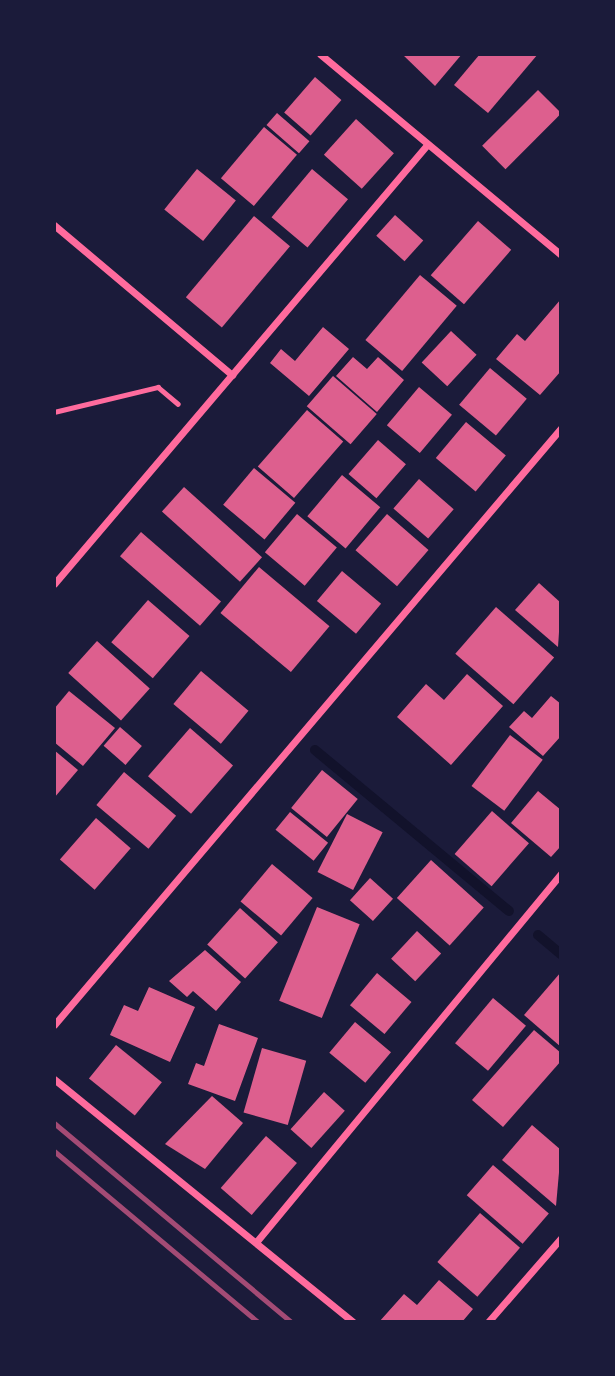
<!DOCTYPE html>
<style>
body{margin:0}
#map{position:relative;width:615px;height:1376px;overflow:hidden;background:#1b1b3a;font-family:"DM Sans",sans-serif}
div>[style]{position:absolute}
.stream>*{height:10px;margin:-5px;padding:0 5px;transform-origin:5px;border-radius:5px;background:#12122b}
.building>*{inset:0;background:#dd5f8e;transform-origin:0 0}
.path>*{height:4.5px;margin:-2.25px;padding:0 2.25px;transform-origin:2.25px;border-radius:2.25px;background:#ff6b9d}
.minor>*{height:7px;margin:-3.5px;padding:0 3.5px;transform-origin:3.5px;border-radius:3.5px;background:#ff6b9d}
.rail>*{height:5px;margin:-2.5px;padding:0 2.5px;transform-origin:2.5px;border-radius:2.5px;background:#a44b75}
span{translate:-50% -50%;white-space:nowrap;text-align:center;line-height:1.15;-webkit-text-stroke:5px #1b1b3a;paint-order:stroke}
.frame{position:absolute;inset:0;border:56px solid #1b1b3a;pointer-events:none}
</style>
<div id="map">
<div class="stream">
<div style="left:315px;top:750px;width:252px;rotate:39.7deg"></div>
<div style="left:538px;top:935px;width:30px;rotate:40deg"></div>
</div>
<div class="building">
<div style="clip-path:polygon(402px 54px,462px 54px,435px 86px)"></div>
<div style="clip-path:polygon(480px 54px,538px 54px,488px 113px,454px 85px)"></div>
<div style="left:315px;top:77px;width:35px;height:47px;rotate:41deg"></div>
<div style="left:538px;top:90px;width:33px;height:79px;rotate:45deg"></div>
<div style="left:277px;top:113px;width:43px;height:16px;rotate:41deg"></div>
<div style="left:356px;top:119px;width:51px;height:48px;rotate:42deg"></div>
<div style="left:264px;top:127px;width:43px;height:67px;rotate:40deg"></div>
<div style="left:197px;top:169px;width:50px;height:52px;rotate:39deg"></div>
<div style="left:312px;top:169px;width:47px;height:63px;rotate:40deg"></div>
<div style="left:395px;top:215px;width:38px;height:28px;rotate:42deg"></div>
<div style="left:254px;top:216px;width:47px;height:106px;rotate:40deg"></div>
<div style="left:478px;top:221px;width:44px;height:72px;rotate:41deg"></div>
<div style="left:420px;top:275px;width:48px;height:85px;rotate:40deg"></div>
<div style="clip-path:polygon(561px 299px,561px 371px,540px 395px,496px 359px,517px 334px,525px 341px)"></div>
<div style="clip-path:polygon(323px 327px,349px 349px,309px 396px,270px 363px,281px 349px,295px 361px)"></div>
<div style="left:451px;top:331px;width:35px;height:43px;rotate:43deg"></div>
<div style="clip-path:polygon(353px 357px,367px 369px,378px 357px,404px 380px,377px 412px,336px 376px)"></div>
<div style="left:490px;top:368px;width:48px;height:48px;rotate:40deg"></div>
<div style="left:333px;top:376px;width:58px;height:40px;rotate:41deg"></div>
<div style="left:419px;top:387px;width:43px;height:50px;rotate:40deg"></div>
<div style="left:307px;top:410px;width:48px;height:75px;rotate:41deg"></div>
<div style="left:466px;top:422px;width:52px;height:47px;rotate:40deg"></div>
<div style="left:378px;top:440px;width:37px;height:45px;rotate:41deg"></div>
<div style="left:254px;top:468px;width:54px;height:48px;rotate:40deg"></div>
<div style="left:342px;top:475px;width:50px;height:54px;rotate:40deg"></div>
<div style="left:419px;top:479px;width:46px;height:39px;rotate:41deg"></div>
<div style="left:184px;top:487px;width:105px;height:33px;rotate:42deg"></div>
<div style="left:297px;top:514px;width:52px;height:50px;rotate:40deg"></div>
<div style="left:387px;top:514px;width:55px;height:48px;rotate:41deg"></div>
<div style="left:141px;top:532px;width:106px;height:32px;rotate:41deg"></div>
<div style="left:259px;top:567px;width:92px;height:60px;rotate:40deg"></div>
<div style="left:342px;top:571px;width:51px;height:39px;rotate:40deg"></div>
<div style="clip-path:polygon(539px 583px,561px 603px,558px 647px,515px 610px)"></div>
<div style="left:148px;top:600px;width:55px;height:56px;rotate:41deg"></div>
<div style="left:496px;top:607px;width:77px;height:62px;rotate:41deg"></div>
<div style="left:97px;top:641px;width:71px;height:43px;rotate:42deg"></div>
<div style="left:201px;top:671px;width:62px;height:43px;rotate:40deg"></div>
<div style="clip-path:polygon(467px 674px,503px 706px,451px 765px,397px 717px,426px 684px,444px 700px)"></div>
<div style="clip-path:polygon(69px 691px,115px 728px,83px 766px,54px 742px,54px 709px)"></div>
<div style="clip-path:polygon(551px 696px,561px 704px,561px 736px,543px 756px,509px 727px,524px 711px,532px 718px)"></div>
<div style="left:120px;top:727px;width:29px;height:25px;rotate:41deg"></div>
<div style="left:190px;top:728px;width:57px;height:64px;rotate:41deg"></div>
<div style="left:510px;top:735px;width:41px;height:64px;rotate:37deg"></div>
<div style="clip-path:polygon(54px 750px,78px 770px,54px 798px)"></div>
<div style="left:322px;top:770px;width:46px;height:49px;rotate:39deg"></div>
<div style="left:124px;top:772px;width:68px;height:43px;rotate:40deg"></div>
<div style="clip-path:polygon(538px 791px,561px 810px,561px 846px,551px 857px,511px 823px)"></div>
<div style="left:492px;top:811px;width:49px;height:57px;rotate:41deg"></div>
<div style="left:290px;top:812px;width:49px;height:23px;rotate:39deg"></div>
<div style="left:347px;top:814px;width:40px;height:65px;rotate:27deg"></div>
<div style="left:96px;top:818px;width:46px;height:55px;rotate:41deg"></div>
<div style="left:431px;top:860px;width:71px;height:51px;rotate:42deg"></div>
<div style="left:272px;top:864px;width:53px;height:49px;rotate:40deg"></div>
<div style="left:370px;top:878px;width:31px;height:30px;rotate:42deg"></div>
<div style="left:317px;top:907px;width:46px;height:101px;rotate:22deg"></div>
<div style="left:240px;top:908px;width:51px;height:49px;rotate:42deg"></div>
<div style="left:417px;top:931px;width:33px;height:38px;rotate:43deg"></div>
<div style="clip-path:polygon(205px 950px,241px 982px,216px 1011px,193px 991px,187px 997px,169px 981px)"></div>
<div style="clip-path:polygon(561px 972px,561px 1047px,524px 1015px)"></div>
<div style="left:377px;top:973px;width:45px;height:42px;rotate:40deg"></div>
<div style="clip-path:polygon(149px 987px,195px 1007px,170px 1062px,110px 1035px,124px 1005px,138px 1011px)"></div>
<div style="left:493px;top:998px;width:43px;height:59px;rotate:40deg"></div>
<div style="left:355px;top:1022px;width:47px;height:40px;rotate:40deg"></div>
<div style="clip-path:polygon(219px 1024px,258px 1038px,235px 1101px,188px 1084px,196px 1063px,204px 1066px)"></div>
<div style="clip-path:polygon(534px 1030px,561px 1053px,561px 1061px,503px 1127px,472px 1100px)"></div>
<div style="left:116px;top:1045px;width:59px;height:43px;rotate:39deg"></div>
<div style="left:262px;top:1048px;width:46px;height:67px;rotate:16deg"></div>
<div style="left:324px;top:1092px;width:28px;height:50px;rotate:42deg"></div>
<div style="clip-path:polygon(212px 1096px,243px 1123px,205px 1169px,165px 1144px)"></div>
<div style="clip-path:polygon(532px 1125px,561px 1150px,556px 1206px,502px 1160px)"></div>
<div style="left:266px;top:1136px;width:41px;height:69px;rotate:41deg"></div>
<div style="left:493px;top:1165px;width:74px;height:40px;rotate:41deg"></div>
<div style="left:480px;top:1213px;width:53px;height:65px;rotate:41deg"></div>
<div style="clip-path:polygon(439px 1280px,473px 1309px,462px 1322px,379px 1322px,404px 1294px,417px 1305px)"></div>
</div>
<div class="path">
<div style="left:54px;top:412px;width:107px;rotate:-13.5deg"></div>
<div style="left:158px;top:387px;width:26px;rotate:40deg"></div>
</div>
<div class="minor">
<div style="left:320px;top:54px;width:314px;rotate:39.8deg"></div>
<div style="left:54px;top:225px;width:233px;rotate:40.1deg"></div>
<div style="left:54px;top:584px;width:576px;rotate:-49.65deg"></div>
<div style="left:54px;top:1025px;width:783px;rotate:-49.66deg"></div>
<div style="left:54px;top:1079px;width:385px;rotate:39.1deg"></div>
<div style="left:257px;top:1241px;width:477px;rotate:-50.4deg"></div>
<div style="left:488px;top:1322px;width:111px;rotate:-49deg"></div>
</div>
<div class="rail">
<div style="left:54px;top:1123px;width:309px;rotate:40deg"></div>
<div style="left:54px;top:1151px;width:266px;rotate:40deg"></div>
</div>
<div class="frame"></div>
</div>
